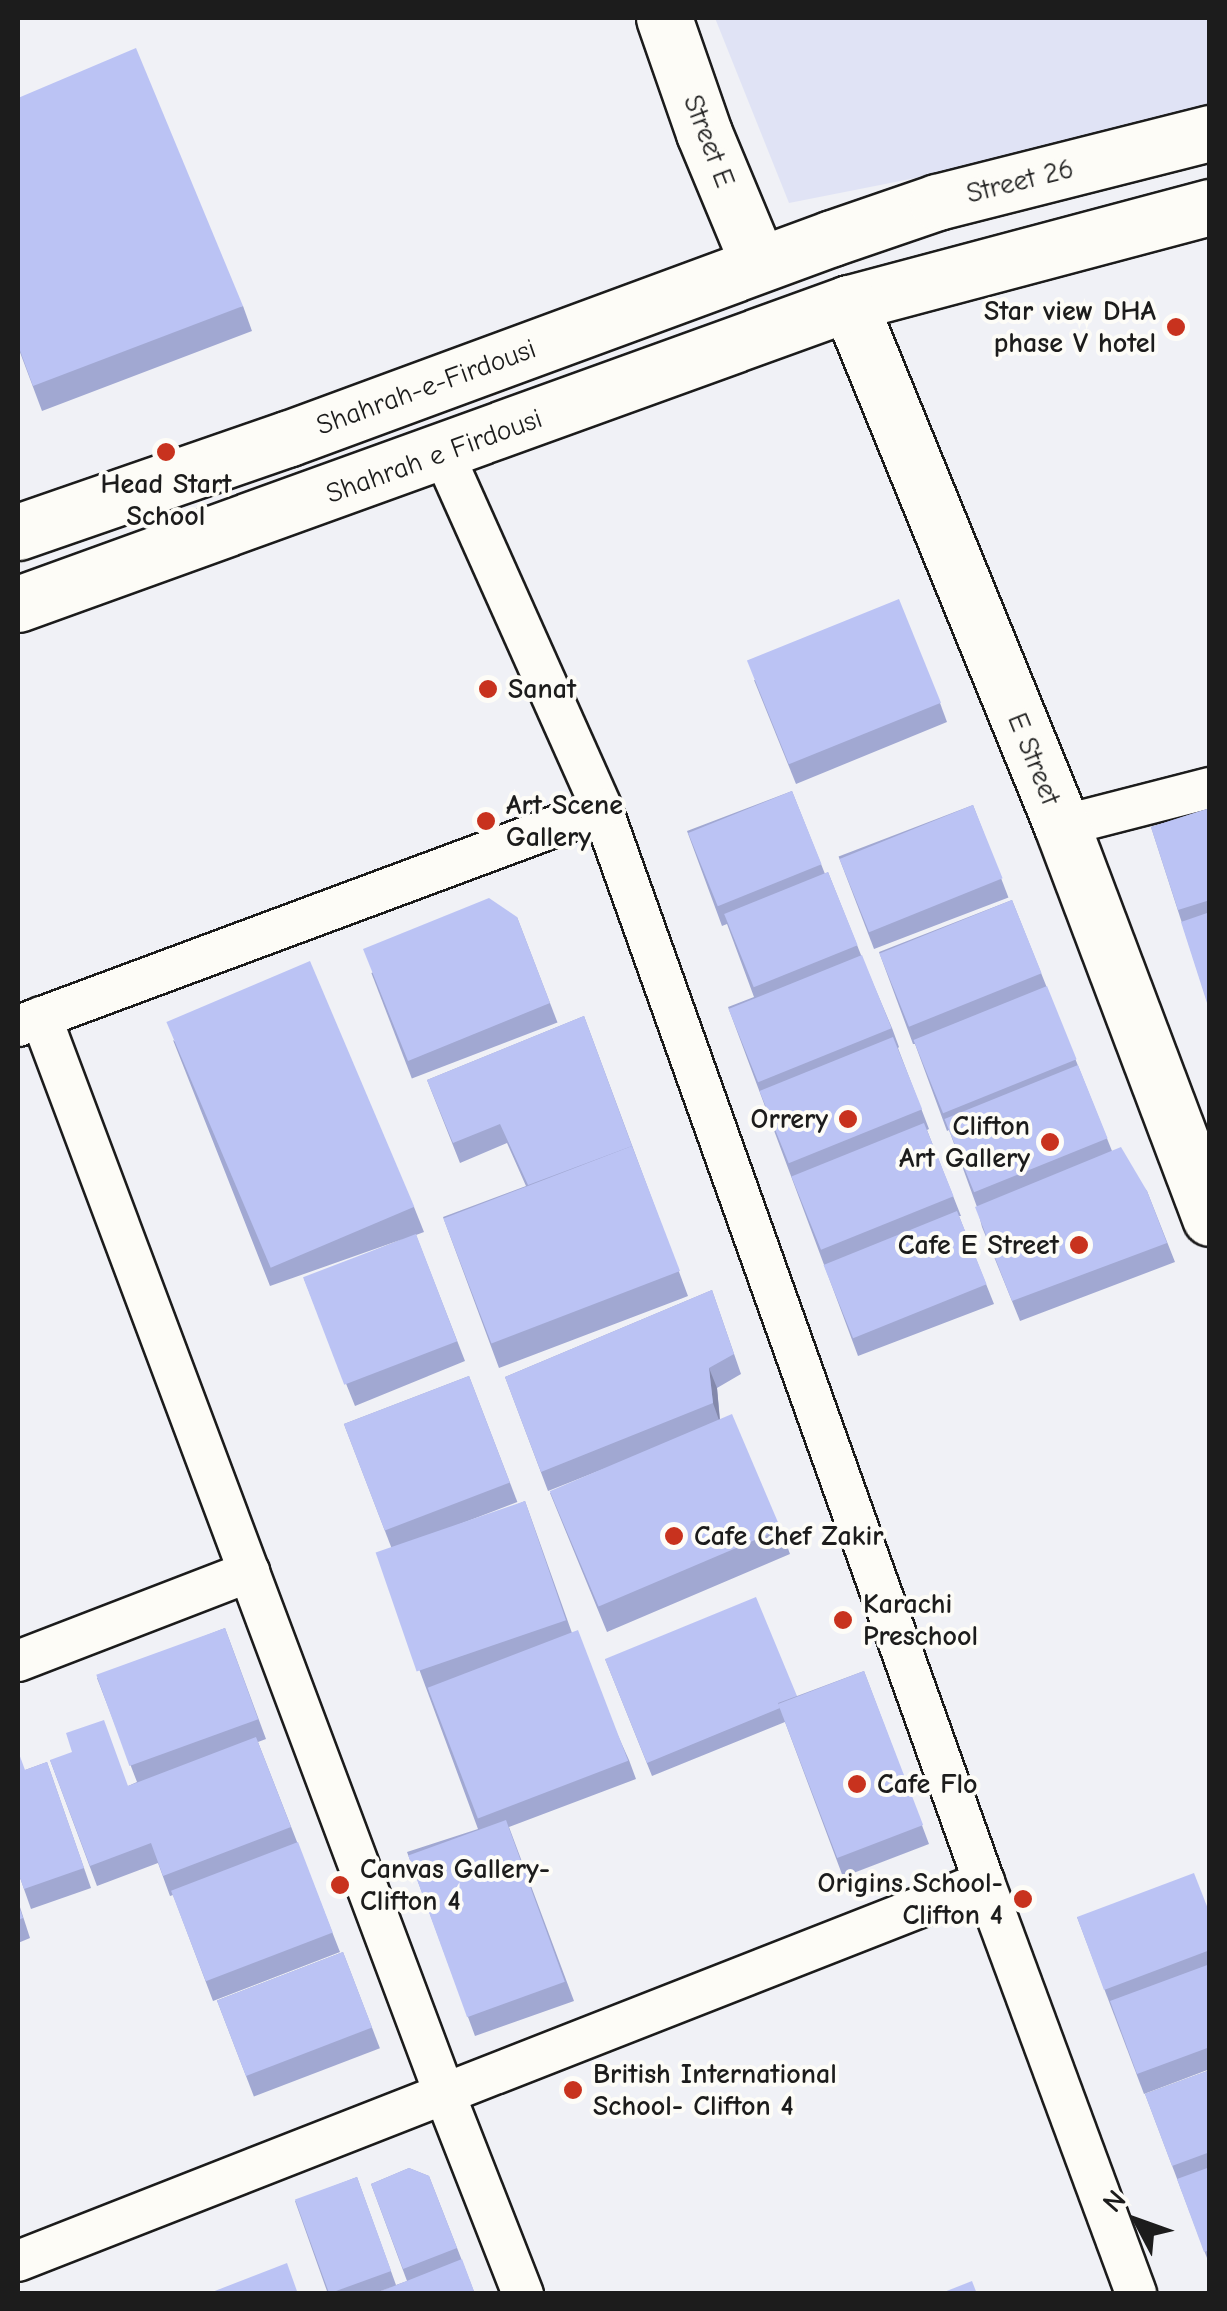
<!DOCTYPE html>
<style>
body{margin:0}
#map{position:relative;width:1227px;height:2311px;overflow:hidden;background:#f0f1f6;font-family:"Comic Neue",sans-serif}
div>[style]{position:absolute}
.built>*{inset:0;background:#e0e3f5}
.roads{filter:drop-shadow(2px 0 #1c1c1c) drop-shadow(-2px 0 #1c1c1c) drop-shadow(0 2px #1c1c1c) drop-shadow(0 -2px #1c1c1c)}
.street>*{height:40px;margin:-20px;padding:0 20px;transform-origin:20px;border-radius:20px;background:#fdfcf7}
.secondary>*{height:55px;margin:-27.5px;padding:0 27.5px;transform-origin:27.5px;border-radius:27.5px;background:#fdfcf7}
.primary>*{height:55px;margin:-27.5px;padding:0 27.5px;transform-origin:27.5px;border-radius:27.5px;background:#fdfcf7}
.wall>*{inset:0;background:#a1a8d2;transform-origin:0 0}
.shaded-wall>*{inset:0;background:#8388ab}
.building>*{inset:0;background:#bbc3f4;transform-origin:0 0}
.dots>*{width:28px;height:28px;translate:-50% -50%;box-sizing:border-box;border:5px solid #fdfcf7;border-radius:50%}
span{translate:-50% -50%;white-space:nowrap;text-align:center;line-height:1.15;-webkit-text-stroke:8px #fdfcf7;paint-order:stroke}
.street-label{font-size:28px;color:#1c1c1c}
.poi-label{font-size:28px;color:#1c1c1c;font-weight:700}
.right{translate:-100% -50%;text-align:right}
.left{translate:0 -50%;text-align:left}
.frame{position:absolute;inset:0;border:20px solid #1c1c1c;pointer-events:none}
.north{position:absolute;left:1087px;top:2171px;width:100px;height:100px;-webkit-text-stroke:8px #fdfcf7;paint-order:stroke;rotate:311deg;font-size:28px;font-weight:700;line-height:40px;text-align:center;color:#1c1c1c}
.north::after{content:'';display:block;margin:auto;width:35px;height:45px;background:#1c1c1c;clip-path:polygon(50% 0,100% 100%,50% 72%,0 100%)}
</style>
<div id="map">
<div class="built">
<div style="clip-path:polygon(715px 18px,1209px 18px,1209px 120px,789px 203px)"></div>
</div>
<div class="roads">
<div class="street">
<div style="left:443px;top:453px;width:390px;rotate:65.9deg"></div>
<div style="left:602px;top:809px;width:1139px;rotate:70.4deg"></div>
<div style="left:984px;top:1882px;width:439px;rotate:69.7deg"></div>
<div style="left:1062px;top:826px;width:153px;rotate:-14.4deg"></div>
<div style="left:41px;top:1017px;width:1151px;rotate:69.46deg"></div>
<div style="left:445px;top:2095px;width:214px;rotate:68.6deg"></div>
<div style="left:18px;top:1026px;width:623px;rotate:-20.38deg"></div>
<div style="left:18px;top:1661px;width:248px;rotate:-21.1deg"></div>
<div style="left:18px;top:2261px;width:1038px;rotate:-21.42deg"></div>
</div>
<div class="secondary">
<div style="left:664px;top:18px;width:122px;rotate:70.8deg"></div>
<div style="left:704px;top:133px;width:141px;rotate:67.4deg"></div>
<div style="left:1210px;top:207px;width:374px;rotate:165.1deg"></div>
<div style="left:849px;top:303px;width:565px;rotate:67.84deg"></div>
<div style="left:1062px;top:826px;width:419px;rotate:69.3deg"></div>
<div style="left:832px;top:238px;width:111px;rotate:-18.9deg"></div>
<div style="left:937px;top:202px;width:282px;rotate:-14.2deg"></div>
</div>
<div class="primary">
<div style="left:18px;top:532px;width:285px;rotate:-19.1deg"></div>
<div style="left:287px;top:439px;width:581px;rotate:-20.24deg"></div>
<div style="left:18px;top:604px;width:884px;rotate:-19.91deg"></div>
</div>
</div>
<div class="wall">
<div style="clip-path:polygon(243px 306px,252px 331px,42px 411px,18px 347px)"></div>
<div style="clip-path:polygon(754px 680px,940px 703px,947px 722px,796px 784px)"></div>
<div style="clip-path:polygon(792px 791px,825px 874px,828px 872px,861px 955px,892px 1028px,899px 1047px,898px 1048px,929px 1129px,927px 1130px,961px 1216px,959px 1216px,994px 1304px,858px 1356px,728px 1007px,754px 997px,727px 924px,722px 926px,687px 831px)"></div>
<div style="left:973px;top:805px;width:99px;height:144px;rotate:69deg"></div>
<div style="clip-path:polygon(1210px 808px,1210px 1010px,1151px 827px)"></div>
<div style="clip-path:polygon(1012px 900px,1112px 1151px,1147px 1191px,1175px 1262px,1020px 1321px,982px 1227px,977px 1207px,949px 1130px,947px 1131px,915px 1044px,913px 1044px,879px 952px)"></div>
<div style="left:517px;top:917px;width:113px;height:156px;rotate:69deg"></div>
<div style="clip-path:polygon(584px 1016px,688px 1296px,499px 1368px,443px 1217px,526px 1186px,507px 1143px,460px 1163px,427px 1080px)"></div>
<div style="clip-path:polygon(173px 1040px,414px 1207px,424px 1232px,416px 1235px,465px 1361px,355px 1406px,304px 1279px,403px 1239px,270px 1286px)"></div>
<div style="clip-path:polygon(712px 1290px,741px 1374px,717px 1388px,720px 1419px,781px 1529px,790px 1554px,607px 1632px,550px 1493px,606px 1468px,548px 1491px,505px 1377px)"></div>
<div style="left:469px;top:1376px;width:135px;height:134px;rotate:69deg"></div>
<div style="clip-path:polygon(525px 1501px,572px 1633px,629px 1760px,636px 1779px,509px 1827px,574px 2001px,475px 2036px,407px 1852px,478px 1829px,380px 1563px)"></div>
<div style="clip-path:polygon(225px 1628px,266px 1739px,258px 1742px,340px 1952px,213px 2001px,173px 1895px,170px 1896px,158px 1863px,97px 1886px,50px 1760px,128px 1786px,137px 1782px,97px 1678px)"></div>
<div style="clip-path:polygon(605px 1659px,797px 1696px,864px 1671px,929px 1844px,843px 1877px,785px 1722px,652px 1776px)"></div>
<div style="clip-path:polygon(47px 1762px,91px 1888px,31px 1909px,18px 1872px,25px 1770px)"></div>
<div style="clip-path:polygon(18px 1901px,30px 1938px,18px 1943px)"></div>
<div style="clip-path:polygon(1210px 1914px,1210px 2069px,1144px 2094px,1077px 1917px)"></div>
<div style="left:343px;top:1952px;width:103px;height:135px;rotate:69deg"></div>
<div style="clip-path:polygon(1210px 2070px,1210px 2266px,1145px 2094px)"></div>
<div style="clip-path:polygon(409px 2168px,429px 2176px,475px 2294px,374px 2294px,394px 2286px,373px 2294px,328px 2294px,295px 2201px,357px 2177px,396px 2285px,407px 2281px,371px 2184px)"></div>
</div>
<div class="shaded-wall">
<div style="clip-path:polygon(709px 1368px,717px 1388px,720px 1423px,713px 1403px)"></div>
</div>
<div class="building">
<div style="clip-path:polygon(136px 48px,243px 306px,33px 386px,18px 345px,18px 98px)"></div>
<div style="left:899px;top:599px;width:112px;height:164px;rotate:68deg"></div>
<div style="left:792px;top:791px;width:79px;height:112px;rotate:68deg"></div>
<div style="left:973px;top:805px;width:79px;height:144px;rotate:68deg"></div>
<div style="clip-path:polygon(1210px 808px,1210px 900px,1178px 910px,1151px 827px)"></div>
<div style="left:828px;top:872px;width:79px;height:112px;rotate:68deg"></div>
<div style="clip-path:polygon(489px 898px,517px 917px,550px 1003px,408px 1061px,363px 949px)"></div>
<div style="left:1012px;top:900px;width:79px;height:143px;rotate:68deg"></div>
<div style="clip-path:polygon(1210px 912px,1210px 1005px,1208px 1006px,1181px 922px)"></div>
<div style="left:862px;top:955px;width:79px;height:144px;rotate:68deg"></div>
<div style="left:310px;top:961px;width:267px;height:156px;rotate:67deg"></div>
<div style="left:1047px;top:986px;width:79px;height:144px;rotate:68deg"></div>
<div style="clip-path:polygon(584px 1016px,632px 1146px,528px 1185px,500px 1124px,453px 1143px,427px 1080px)"></div>
<div style="left:893px;top:1037px;width:78px;height:144px;rotate:68deg"></div>
<div style="left:1078px;top:1065px;width:79px;height:144px;rotate:68deg"></div>
<div style="left:924px;top:1123px;width:79px;height:143px;rotate:68deg"></div>
<div style="left:632px;top:1146px;width:134px;height:202px;rotate:69deg"></div>
<div style="clip-path:polygon(1121px 1147px,1147px 1191px,1167px 1243px,1012px 1301px,975px 1207px)"></div>
<div style="left:957px;top:1211px;width:79px;height:144px;rotate:68deg"></div>
<div style="left:416px;top:1234px;width:115px;height:121px;rotate:69deg"></div>
<div style="clip-path:polygon(712px 1290px,734px 1354px,709px 1368px,713px 1403px,541px 1472px,505px 1377px)"></div>
<div style="left:469px;top:1376px;width:114px;height:134px;rotate:69deg"></div>
<div style="left:732px;top:1414px;width:125px;height:198px;rotate:67deg"></div>
<div style="left:525px;top:1501px;width:126px;height:158px;rotate:71deg"></div>
<div style="clip-path:polygon(756px 1597px,797px 1696px,778px 1703px,780px 1708px,647px 1763px,605px 1659px)"></div>
<div style="left:225px;top:1628px;width:97px;height:137px;rotate:70deg"></div>
<div style="left:578px;top:1630px;width:140px;height:161px;rotate:69deg"></div>
<div style="left:864px;top:1671px;width:165px;height:92px;rotate:69deg"></div>
<div style="clip-path:polygon(104px 1720px,128px 1786px,256px 1737px,291px 1827px,163px 1876px,151px 1843px,90px 1866px,50px 1760px,72px 1752px,66px 1733px)"></div>
<div style="clip-path:polygon(18px 1751px,25px 1770px,47px 1762px,84px 1868px,24px 1889px,18px 1872px)"></div>
<div style="left:506px;top:1820px;width:172px;height:104px;rotate:70deg"></div>
<div style="left:298px;top:1842px;width:97px;height:136px;rotate:69deg"></div>
<div style="clip-path:polygon(1194px 1873px,1210px 1914px,1210px 1950px,1104px 1990px,1077px 1917px)"></div>
<div style="clip-path:polygon(18px 1903px,23px 1918px,18px 1920px)"></div>
<div style="left:343px;top:1952px;width:81px;height:135px;rotate:69deg"></div>
<div style="clip-path:polygon(1210px 1964px,1210px 2047px,1137px 2074px,1110px 2001px)"></div>
<div style="clip-path:polygon(1210px 2070px,1210px 2152px,1172px 2166px,1145px 2094px)"></div>
<div style="clip-path:polygon(1210px 2167px,1210px 2250px,1204px 2252px,1177px 2179px)"></div>
<div style="clip-path:polygon(409px 2168px,429px 2176px,457px 2248px,403px 2269px,371px 2184px)"></div>
<div style="left:357px;top:2177px;width:100px;height:66px;rotate:70deg"></div>
<div style="clip-path:polygon(462px 2259px,475px 2294px,374px 2294px)"></div>
<div style="clip-path:polygon(287px 2263px,298px 2294px,207px 2294px)"></div>
<div style="clip-path:polygon(972px 2281px,977px 2294px,939px 2294px)"></div>
</div>
<div class="dots">
<div style="left:1176px;top:327px;background:#c8321e"></div>
<div style="left:166px;top:452px;background:#c8321e"></div>
<div style="left:488px;top:689px;background:#c8321e"></div>
<div style="left:486px;top:821px;background:#c8321e"></div>
<div style="left:848px;top:1119px;background:#c8321e"></div>
<div style="left:1050px;top:1142px;background:#c8321e"></div>
<div style="left:1079px;top:1245px;background:#c8321e"></div>
<div style="left:674px;top:1536px;background:#c8321e"></div>
<div style="left:843px;top:1620px;background:#c8321e"></div>
<div style="left:857px;top:1784px;background:#c8321e"></div>
<div style="left:340px;top:1885px;background:#c8321e"></div>
<div style="left:1023px;top:1899px;background:#c8321e"></div>
<div style="left:573px;top:2090px;background:#c8321e"></div>
</div>
<div class="street-label">
<span style="left:709px;top:141px;rotate:69deg">Street E</span>
<span style="left:1020px;top:181px;rotate:-14deg">Street 26</span>
<span style="left:426px;top:387px;rotate:-20deg">Shahrah-e-Firdousi</span>
<span style="left:434px;top:456px;rotate:-20deg">Shahrah e Firdousi</span>
<span style="left:1034px;top:759px;rotate:68deg">E Street</span>
</div>
<div class="poi-label">
<span class="right" style="left:1156px;top:327px">Star view DHA<br>phase V hotel</span>
<span style="left:166px;top:500px">Head Start<br>School</span>
<span class="left" style="left:508px;top:689px">Sanat</span>
<span class="left" style="left:506px;top:821px">Art Scene<br>Gallery</span>
<span class="right" style="left:828px;top:1119px">Orrery</span>
<span class="right" style="left:1030px;top:1142px">Clifton<br>Art Gallery</span>
<span class="right" style="left:1059px;top:1245px">Cafe E Street</span>
<span class="left" style="left:694px;top:1536px">Cafe Chef Zakir</span>
<span class="left" style="left:863px;top:1620px">Karachi<br>Preschool</span>
<span class="left" style="left:877px;top:1784px">Cafe Flo</span>
<span class="left" style="left:360px;top:1885px">Canvas Gallery-<br>Clifton 4</span>
<span class="right" style="left:1003px;top:1899px">Origins School-<br>Clifton 4</span>
<span class="left" style="left:593px;top:2090px">British International<br>School- Clifton 4</span>
</div>
<div class="frame"></div>
<div class="north">N</div>
</div>
